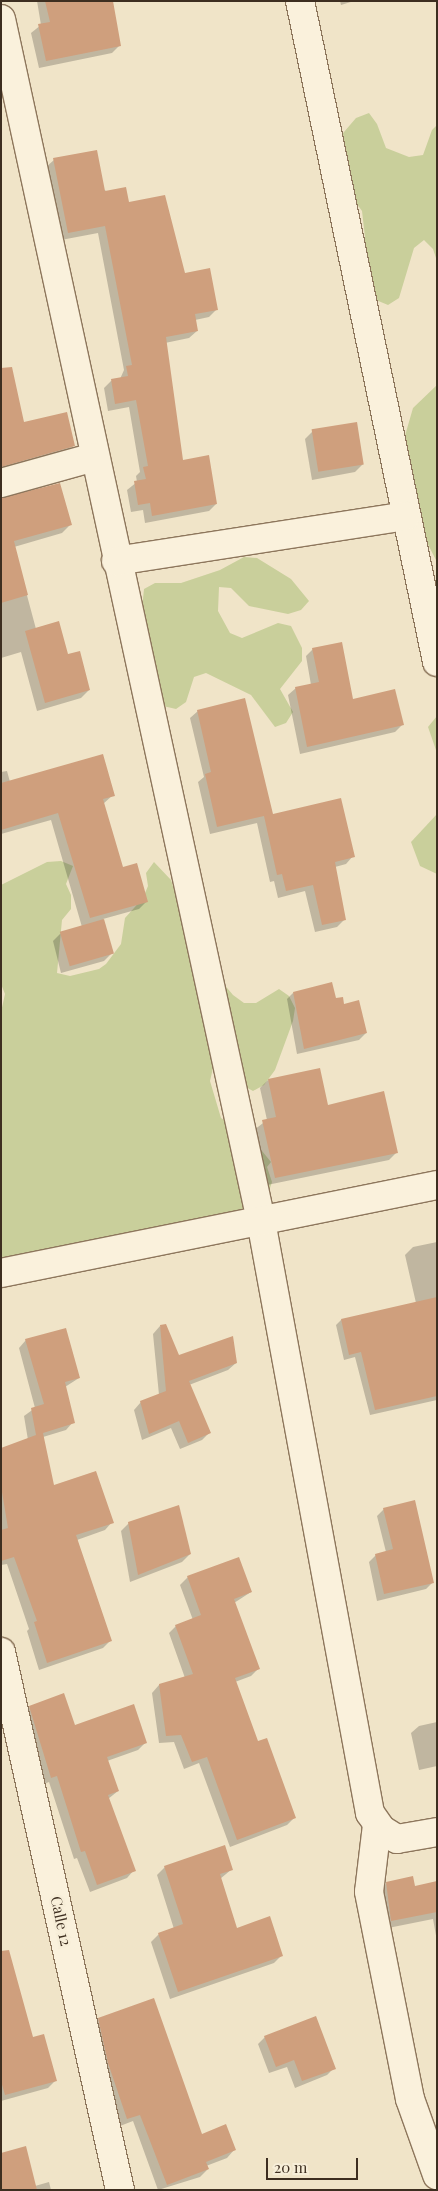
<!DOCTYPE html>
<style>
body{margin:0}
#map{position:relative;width:438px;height:2191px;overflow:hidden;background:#f0e4c8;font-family:"Playfair Display",serif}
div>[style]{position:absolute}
.green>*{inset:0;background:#c9cf9b}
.shadow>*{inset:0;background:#0003}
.building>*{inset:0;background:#cf9f7d;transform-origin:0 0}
.roads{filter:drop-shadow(1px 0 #8d765c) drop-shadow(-1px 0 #8d765c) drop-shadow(0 1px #8d765c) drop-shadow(0 -1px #8d765c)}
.minor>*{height:28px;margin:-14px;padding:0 14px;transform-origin:14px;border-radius:14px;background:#faf1dc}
span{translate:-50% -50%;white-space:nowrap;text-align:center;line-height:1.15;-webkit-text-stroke:5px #f7eed8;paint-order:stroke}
.street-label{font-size:15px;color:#3d2e20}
.frame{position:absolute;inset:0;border:2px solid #3d2e20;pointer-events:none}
.scale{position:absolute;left:266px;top:2158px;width:92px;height:22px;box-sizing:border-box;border:2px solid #3d2e20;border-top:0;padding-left:6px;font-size:15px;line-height:18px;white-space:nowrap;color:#3d2e20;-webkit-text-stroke:4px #f7eed8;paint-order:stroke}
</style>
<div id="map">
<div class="green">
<div style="clip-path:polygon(369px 113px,377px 124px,386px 148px,409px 157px,423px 155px,432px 130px,437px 125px,437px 261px,433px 249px,424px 240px,414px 248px,399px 298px,388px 305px,376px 300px,363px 277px,365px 237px,362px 211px,354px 200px,338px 139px,356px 118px)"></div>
<div style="clip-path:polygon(437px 385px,437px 562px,416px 521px,418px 495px,405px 472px,402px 446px,413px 408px)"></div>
<div style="clip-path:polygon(244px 557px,257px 558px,291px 579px,309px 601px,301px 610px,288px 614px,249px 606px,231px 588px,219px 587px,218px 611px,230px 633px,242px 638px,278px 623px,291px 626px,302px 648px,302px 661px,280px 689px,293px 712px,286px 723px,275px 727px,251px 695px,206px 673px,194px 677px,186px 702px,176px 709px,163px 706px,141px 619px,144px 589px,155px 583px,181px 583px,220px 570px)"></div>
<div style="clip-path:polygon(437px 716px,437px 753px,428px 727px)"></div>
<div style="clip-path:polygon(437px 814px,437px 874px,420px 866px,411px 842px)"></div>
<div style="clip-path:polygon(61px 861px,73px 866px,66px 884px,71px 895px,71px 909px,62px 920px,57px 973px,70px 976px,99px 969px,106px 964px,121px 944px,125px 918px,143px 898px,148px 886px,146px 873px,154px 862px,171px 880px,179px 905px,217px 976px,233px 995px,244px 1003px,256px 1003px,279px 989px,289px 996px,295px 1008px,293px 1021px,275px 1070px,264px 1085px,253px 1091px,242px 1085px,238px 1073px,242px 1059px,232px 1052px,220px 1058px,213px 1068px,210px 1081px,221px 1118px,253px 1140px,271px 1162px,267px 1167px,272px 1182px,268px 1194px,249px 1215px,1px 1264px,1px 1012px,5px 994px,1px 984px,1px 885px,47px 862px)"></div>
</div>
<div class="shadow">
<div style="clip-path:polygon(37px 1px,91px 1px,120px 45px,112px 53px,39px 68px,31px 33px,41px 25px)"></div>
<div style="clip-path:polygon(340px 1px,354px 1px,341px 5px)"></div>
<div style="clip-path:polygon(54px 160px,128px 204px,184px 274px,217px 309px,209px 317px,195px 320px,197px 331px,189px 338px,165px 343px,182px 461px,216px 504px,209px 511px,145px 523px,143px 510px,131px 512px,127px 490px,137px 482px,136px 476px,140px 472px,129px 407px,108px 411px,104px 388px,111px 381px,120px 379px,124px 370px,98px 233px,61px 240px,46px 167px)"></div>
<div style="clip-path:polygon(1px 390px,23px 423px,73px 446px,65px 454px,1px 472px)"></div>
<div style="clip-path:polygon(313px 431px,363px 464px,355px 472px,312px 480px,305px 439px)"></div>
<div style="clip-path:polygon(1px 499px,70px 525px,62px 533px,14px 547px,36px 629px,67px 656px,89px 690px,81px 698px,37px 711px,21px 652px,1px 658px)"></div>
<div style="clip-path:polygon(313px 649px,352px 700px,402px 725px,395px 732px,300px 754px,288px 695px,296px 688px,311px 685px,306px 656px)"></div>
<div style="clip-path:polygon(198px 711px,272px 815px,353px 856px,346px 864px,335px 867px,345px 919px,337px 927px,315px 932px,305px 891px,278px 898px,274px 881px,270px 882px,257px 823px,210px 834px,198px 782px,204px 777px,190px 718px)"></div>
<div style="clip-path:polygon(7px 771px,10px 782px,113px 795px,103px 804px,122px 868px,146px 902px,139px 909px,103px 919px,112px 953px,104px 961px,61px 973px,53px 941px,61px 933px,82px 927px,51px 820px,1px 834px,1px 772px)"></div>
<div style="clip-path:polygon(293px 993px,335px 1000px,366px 1033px,359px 1040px,297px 1054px,287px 999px)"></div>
<div style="clip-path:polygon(268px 1080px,327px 1106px,397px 1152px,389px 1160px,267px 1185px,254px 1130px,267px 1120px,260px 1088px)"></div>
<div style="clip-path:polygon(437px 1242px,437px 1400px,370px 1415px,355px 1357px,344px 1360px,336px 1325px,341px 1320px,416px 1303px,405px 1255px,413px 1247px)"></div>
<div style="clip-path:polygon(160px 1326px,178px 1357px,236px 1363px,228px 1370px,189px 1385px,209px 1433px,202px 1440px,180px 1449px,171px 1428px,142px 1440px,134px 1410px,141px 1402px,159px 1395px,153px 1334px)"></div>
<div style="clip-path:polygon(26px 1340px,79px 1378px,65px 1387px,73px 1422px,66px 1430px,43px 1437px,53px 1487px,112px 1522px,105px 1530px,77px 1540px,111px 1640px,103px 1648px,39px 1670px,27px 1631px,29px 1629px,7px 1564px,1px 1565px,1px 1450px,28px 1440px,24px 1416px,35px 1408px,19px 1348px)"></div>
<div style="clip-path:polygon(384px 1509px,433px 1582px,426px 1589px,377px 1601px,369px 1562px,376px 1555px,386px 1552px,377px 1516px)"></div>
<div style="clip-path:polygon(129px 1523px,190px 1554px,182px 1562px,130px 1582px,121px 1531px)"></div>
<div style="clip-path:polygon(188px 1577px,251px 1592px,234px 1603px,258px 1669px,251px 1676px,235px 1682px,257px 1742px,294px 1818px,287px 1825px,230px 1847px,199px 1763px,184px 1769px,174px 1742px,159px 1743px,152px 1693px,159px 1685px,185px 1678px,169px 1633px,176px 1626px,193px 1620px,180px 1585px)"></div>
<div style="clip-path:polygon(30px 1707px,74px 1727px,145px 1743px,138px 1750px,107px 1761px,118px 1791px,108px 1799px,134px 1870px,127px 1878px,90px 1892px,77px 1858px,74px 1859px,49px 1782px,44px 1784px,22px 1714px)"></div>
<div style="clip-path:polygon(437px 1722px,437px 1766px,419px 1770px,411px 1733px,419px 1726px)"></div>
<div style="clip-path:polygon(165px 1867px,232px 1869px,220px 1879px,236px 1929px,282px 1955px,274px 1963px,170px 1999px,151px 1942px,159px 1934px,174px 1929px,157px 1875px)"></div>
<div style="clip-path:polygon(387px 1883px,414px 1887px,437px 1883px,437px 1941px,433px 1919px,383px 1929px,378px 1891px)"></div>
<div style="clip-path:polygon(1px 1980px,56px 2080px,48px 2088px,1px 2101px)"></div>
<div style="clip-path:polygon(99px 2019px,202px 2135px,234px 2150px,227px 2158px,206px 2166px,208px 2169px,200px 2177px,158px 2190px,133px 2121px,120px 2126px,91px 2027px)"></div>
<div style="clip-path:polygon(265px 2037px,334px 2068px,327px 2075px,295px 2088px,287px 2067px,269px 2073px,258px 2044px)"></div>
<div style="clip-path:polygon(49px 2182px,51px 2190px,1px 2190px,35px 2186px)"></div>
</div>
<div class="building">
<div style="clip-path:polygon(45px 1px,113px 1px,121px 46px,46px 61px,38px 24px,50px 22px)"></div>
<div style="clip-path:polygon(97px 150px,105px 191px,126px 187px,129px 202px,165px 195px,185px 273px,210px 268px,218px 310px,195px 314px,198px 331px,166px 337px,183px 460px,209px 455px,217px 504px,152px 516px,150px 503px,138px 505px,134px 481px,146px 479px,143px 467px,148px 466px,136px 400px,115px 404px,111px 379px,128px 376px,126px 366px,132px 365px,105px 226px,68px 233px,53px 158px)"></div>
<div style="clip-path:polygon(12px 367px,24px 422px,67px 412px,75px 446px,1px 467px,1px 368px)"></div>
<div style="left:357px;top:422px;width:43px;height:46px;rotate:81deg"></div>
<div style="clip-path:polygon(60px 483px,72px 525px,14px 541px,28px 595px,1px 603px,1px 498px)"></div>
<div style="clip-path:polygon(59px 621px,68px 654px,80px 651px,90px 690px,45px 703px,25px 631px)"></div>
<div style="clip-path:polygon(342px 642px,353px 699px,395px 689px,404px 725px,307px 747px,295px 687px,319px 682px,312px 648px)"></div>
<div style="clip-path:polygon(245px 698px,273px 814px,341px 798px,355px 857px,335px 862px,346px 920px,322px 925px,313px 885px,286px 891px,282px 874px,277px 875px,264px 816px,217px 827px,205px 774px,211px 772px,197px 710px)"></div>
<div style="clip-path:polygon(103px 754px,115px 796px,103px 799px,123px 867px,137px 863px,148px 902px,90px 918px,58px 813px,1px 830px,1px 783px)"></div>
<div style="left:104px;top:919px;width:36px;height:46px;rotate:74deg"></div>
<div style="clip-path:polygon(332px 982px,336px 998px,343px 997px,344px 1004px,359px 1000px,367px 1033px,304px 1049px,293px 992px)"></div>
<div style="clip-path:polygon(320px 1068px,328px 1105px,384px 1091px,398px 1153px,275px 1178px,262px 1120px,276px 1117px,268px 1079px)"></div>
<div style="clip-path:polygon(437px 1297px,437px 1396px,375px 1410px,361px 1352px,349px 1355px,341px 1319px)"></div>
<div style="clip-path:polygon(166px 1324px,179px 1355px,233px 1336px,237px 1363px,189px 1381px,211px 1433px,188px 1443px,179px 1421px,149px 1434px,140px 1401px,166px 1391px,160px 1325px)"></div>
<div style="clip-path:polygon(66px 1328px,80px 1378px,65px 1382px,75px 1423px,43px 1433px,54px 1485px,96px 1471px,114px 1523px,76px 1535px,112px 1641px,47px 1663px,34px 1622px,37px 1621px,14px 1557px,1px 1561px,1px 1530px,8px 1528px,1px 1486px,1px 1448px,36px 1435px,31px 1408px,44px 1404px,25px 1339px)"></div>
<div style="clip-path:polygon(415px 1500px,434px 1583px,384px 1594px,375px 1554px,393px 1549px,383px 1508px)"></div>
<div style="clip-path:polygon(179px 1505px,191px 1554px,138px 1575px,128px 1522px)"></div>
<div style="clip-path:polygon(239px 1557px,252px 1592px,234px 1599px,260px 1669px,235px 1678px,258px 1741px,267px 1738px,296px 1818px,237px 1840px,207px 1757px,192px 1762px,181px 1735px,166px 1736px,159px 1684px,193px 1674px,175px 1625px,201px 1615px,187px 1576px)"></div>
<div style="clip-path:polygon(64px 1693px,75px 1725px,134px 1704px,147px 1743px,107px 1757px,119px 1791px,108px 1795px,136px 1871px,97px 1885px,85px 1851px,81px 1852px,57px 1776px,51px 1778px,29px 1706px)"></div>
<div style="clip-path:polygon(225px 1845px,233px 1870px,220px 1874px,237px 1928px,270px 1916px,283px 1956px,178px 1992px,158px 1933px,183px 1924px,164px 1866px)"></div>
<div style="clip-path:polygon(413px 1876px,415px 1886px,437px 1881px,437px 1912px,391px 1921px,386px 1882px)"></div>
<div style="clip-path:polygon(9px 1950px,33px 2037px,44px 2034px,57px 2081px,5px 2095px,1px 2081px,1px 1951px)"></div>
<div style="clip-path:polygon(154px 1998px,202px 2134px,226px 2124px,236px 2150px,206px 2162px,209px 2169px,167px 2185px,140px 2115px,127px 2119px,108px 2063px,98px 2018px)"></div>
<div style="clip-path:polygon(316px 2016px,336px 2069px,302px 2081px,294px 2060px,276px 2067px,264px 2036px)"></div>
<div style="clip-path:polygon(26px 2146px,37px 2190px,1px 2190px,1px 2153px)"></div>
</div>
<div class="roads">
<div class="minor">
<div style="left:300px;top:1px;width:675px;rotate:78.29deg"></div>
<div style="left:1px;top:19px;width:1230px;rotate:77.79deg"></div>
<div style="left:261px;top:1221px;width:602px;rotate:79.57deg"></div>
<div style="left:370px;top:1813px;width:19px;rotate:55deg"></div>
<div style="left:381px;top:1829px;width:19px;rotate:32deg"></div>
<div style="left:397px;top:1839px;width:41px;rotate:-9.9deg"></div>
<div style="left:1px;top:483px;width:97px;rotate:-15.6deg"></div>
<div style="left:116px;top:561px;width:293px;rotate:-8.8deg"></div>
<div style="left:1px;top:1273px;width:445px;rotate:-11.4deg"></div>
<div style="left:1px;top:1652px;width:551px;rotate:77.53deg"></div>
<div style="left:377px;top:1825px;width:67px;rotate:96.8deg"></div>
<div style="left:369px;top:1892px;width:211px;rotate:78.8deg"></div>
<div style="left:410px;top:2099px;width:81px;rotate:70.4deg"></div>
</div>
</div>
<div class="street-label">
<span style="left:61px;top:1921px;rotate:78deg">Calle 12</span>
</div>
<div class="frame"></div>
<div class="scale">20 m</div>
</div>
